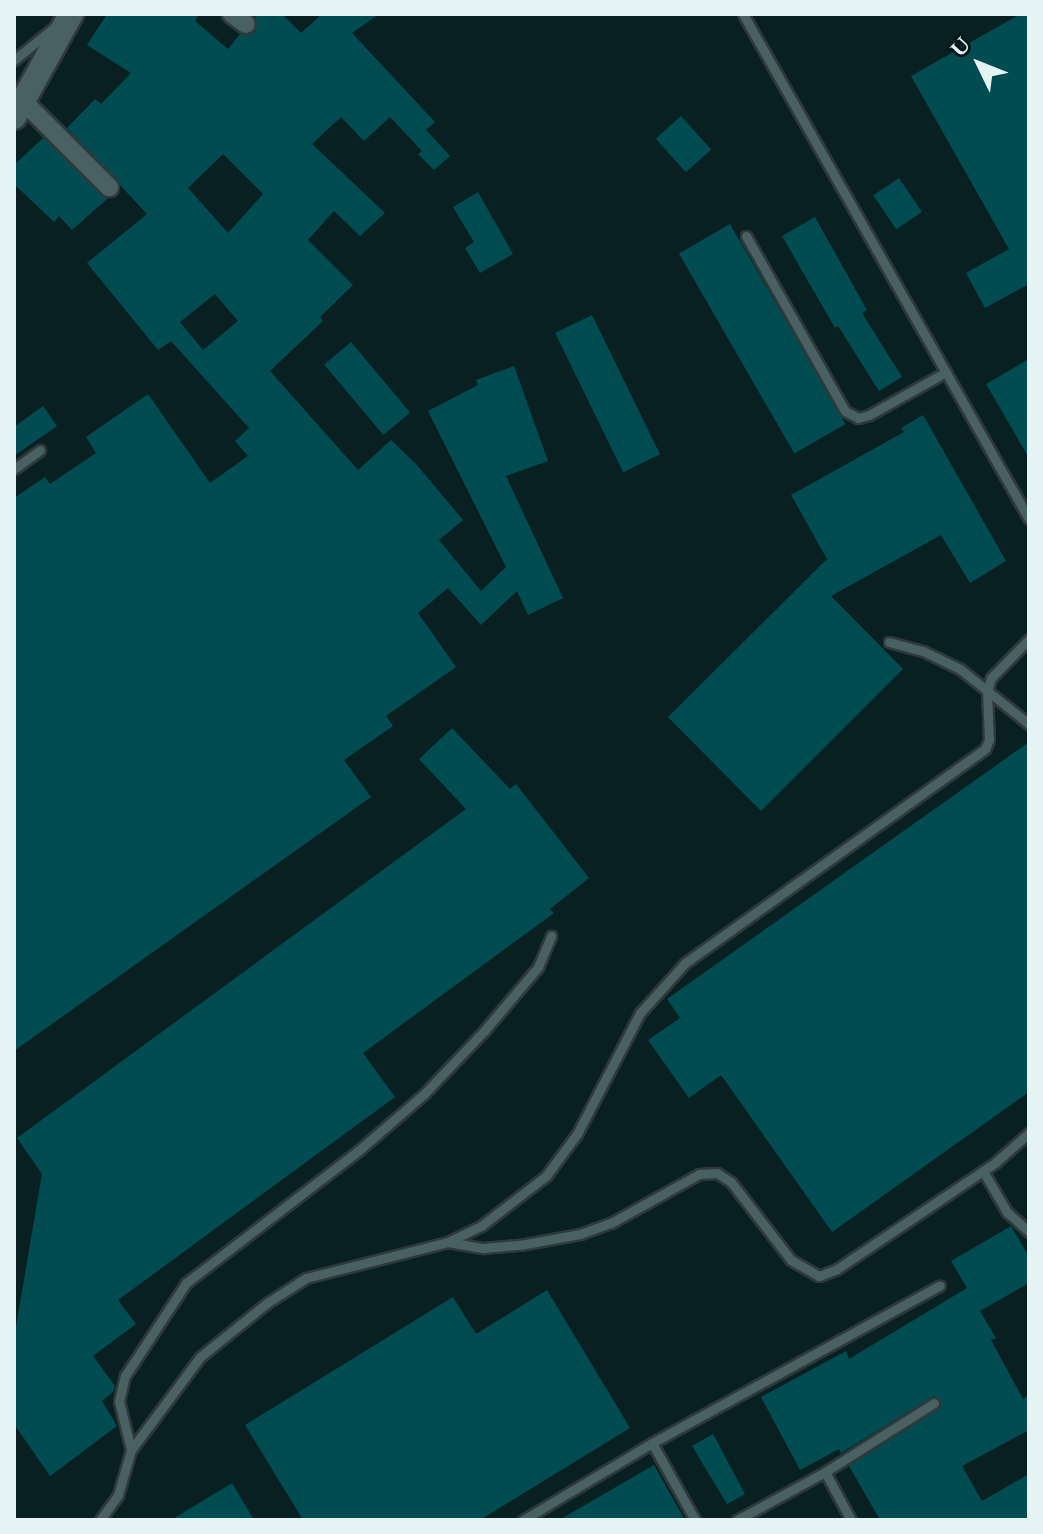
<!DOCTYPE html>
<style>
body{margin:0}
#map{position:relative;width:1043px;height:1534px;overflow:hidden;background:#092022;font-family:Spectral,serif}
div>[style]{position:absolute}
.building>*{inset:0;background:#014c50;transform-origin:0 0}
.roads{filter:drop-shadow(2px 0 #2e393a) drop-shadow(-2px 0 #2e393a) drop-shadow(0 2px #2e393a) drop-shadow(0 -2px #2e393a)}
.service>*{height:9px;margin:-4.5px;padding:0 4.5px;transform-origin:4.5px;border-radius:4.5px;background:#496162}
.minor>*{height:18px;margin:-9px;padding:0 9px;transform-origin:9px;border-radius:9px;background:#496162}
.tertiary>*{height:24px;margin:-12px;padding:0 12px;transform-origin:12px;border-radius:12px;background:#496162}
span{translate:-50% -50%;white-space:nowrap;text-align:center;line-height:1.15;-webkit-text-stroke:6px #021718;paint-order:stroke}
.frame{position:absolute;inset:0;border:16px solid #e5f3f4;pointer-events:none}
.north{position:absolute;left:939px;top:24px;width:80px;height:80px;-webkit-text-stroke:6px #021718;paint-order:stroke;rotate:313deg;font-size:22px;font-weight:700;line-height:32px;text-align:center;color:#e5f3f4}
.north::after{content:'';display:block;margin:auto;width:28px;height:36px;background:#e5f3f4;clip-path:polygon(50% 0,100% 100%,50% 72%,0 100%)}
</style>
<div id="map">
<div class="building">
<div style="clip-path:polygon(evenodd,107px 14px,199px 14px,195px 21px,228px 49px,240px 34px,255px 32px,256px 14px,282px 14px,301px 33px,322px 14px,379px 14px,352px 33px,435px 122px,426px 130px,450px 156px,434px 170px,418px 154px,422px 151px,390px 117px,364px 141px,341px 117px,312px 144px,385px 213px,360px 236px,334px 211px,308px 240px,353px 285px,320px 317px,323px 321px,270px 371px,358px 470px,391px 440px,416px 464px,463px 520px,439px 540px,481px 591px,506px 567px,428px 411px,478px 385px,476px 380px,514px 366px,548px 461px,506px 476px,563px 598px,528px 615px,517px 591px,481px 625px,448px 588px,418px 613px,456px 667px,386px 716px,393px 726px,344px 760px,371px 797px,14px 1051px,14px 498px,45px 477px,50px 484px,96px 453px,86px 437px,148px 394px,210px 483px,248px 456px,235px 441px,249px 428px,171px 341px,158px 350px,87px 263px,147px 214px,67px 128px,95px 99px,101px 104px,131px 73px,87px 45px,107px 14px,223px 154px,263px 194px,228px 233px,188px 188px,223px 154px,107px 14px,215px 294px,238px 321px,203px 350px,180px 322px,215px 294px)"></div>
<div style="clip-path:polygon(1020px 14px,1029px 14px,1029px 284px,985px 308px,966px 273px,1009px 249px,911px 76px)"></div>
<div style="left:681px;top:116px;width:45px;height:34px;rotate:48deg"></div>
<div style="clip-path:polygon(43px 138px,107px 199px,72px 230px,59px 216px,54px 222px,14px 184px,14px 165px)"></div>
<div style="left:899px;top:178px;width:41px;height:31px;rotate:56deg"></div>
<div style="clip-path:polygon(478px 192px,513px 254px,480px 273px,465px 248px,474px 242px,453px 207px)"></div>
<div style="clip-path:polygon(815px 217px,867px 310px,862px 313px,902px 377px,879px 391px,838px 326px,835px 328px,782px 236px)"></div>
<div style="left:730px;top:224px;width:231px;height:59px;rotate:60deg"></div>
<div style="left:592px;top:315px;width:155px;height:41px;rotate:64deg"></div>
<div style="left:351px;top:342px;width:92px;height:35px;rotate:50deg"></div>
<div style="clip-path:polygon(1029px 359px,1029px 458px,986px 384px)"></div>
<div style="clip-path:polygon(43px 406px,57px 426px,14px 456px,14px 427px)"></div>
<div style="clip-path:polygon(923px 415px,1006px 561px,970px 583px,941px 535px,831px 596px,903px 669px,761px 811px,668px 717px,827px 559px,791px 495px,904px 432px,901px 428px)"></div>
<div style="clip-path:polygon(452px 728px,510px 789px,516px 784px,589px 878px,550px 909px,554px 913px,363px 1053px,395px 1097px,118px 1300px,136px 1324px,93px 1356px,115px 1386px,113px 1392px,102px 1401px,117px 1426px,50px 1476px,14px 1424px,14px 1338px,42px 1174px,17px 1138px,466px 809px,419px 759px)"></div>
<div style="clip-path:polygon(1029px 742px,1029px 1092px,832px 1232px,721px 1075px,689px 1098px,648px 1040px,680px 1018px,667px 999px)"></div>
<div style="clip-path:polygon(1011px 1226px,1029px 1257px,1029px 1283px,980px 1311px,996px 1338px,991px 1340px,1023px 1399px,1029px 1395px,1029px 1430px,962px 1466px,982px 1501px,1029px 1474px,1029px 1520px,880px 1520px,849px 1466px,938px 1409px,941px 1402px,934px 1396px,841px 1453px,839px 1449px,800px 1470px,761px 1397px,846px 1351px,849px 1359px,967px 1288px,951px 1261px)"></div>
<div style="clip-path:polygon(547px 1290px,630px 1428px,480px 1520px,303px 1520px,245px 1425px,453px 1297px,476px 1334px)"></div>
<div style="clip-path:polygon(713px 1434px,745px 1494px,727px 1504px,692px 1446px)"></div>
<div style="clip-path:polygon(654px 1465px,685px 1520px,559px 1520px)"></div>
<div style="clip-path:polygon(232px 1483px,254px 1520px,171px 1520px)"></div>
</div>
<div class="roads">
<div class="service">
<div style="left:743px;top:14px;width:580px;rotate:60.48deg"></div>
<div style="left:14px;top:60px;width:54px;rotate:-39deg"></div>
<div style="left:746px;top:236px;width:201px;rotate:60.5deg"></div>
<div style="left:845px;top:411px;width:15px;rotate:28deg"></div>
<div style="left:858px;top:418px;width:11px;rotate:-15deg"></div>
<div style="left:869px;top:415px;width:88px;rotate:-29.2deg"></div>
<div style="left:14px;top:469px;width:32px;rotate:-36deg"></div>
<div style="left:889px;top:642px;width:35px;rotate:15deg"></div>
<div style="left:923px;top:651px;width:41px;rotate:25.9deg"></div>
<div style="left:960px;top:669px;width:88px;rotate:38.6deg"></div>
<div style="left:983px;top:1171px;width:48px;rotate:59.7deg"></div>
<div style="left:1007px;top:1212px;width:30px;rotate:42deg"></div>
<div style="left:448px;top:1242px;width:36px;rotate:10deg"></div>
<div style="left:483px;top:1248px;width:37px;rotate:-5deg"></div>
<div style="left:520px;top:1245px;width:61px;rotate:-10.4deg"></div>
<div style="left:580px;top:1234px;width:33px;rotate:-20deg"></div>
<div style="left:611px;top:1223px;width:101px;rotate:-29.1deg"></div>
<div style="left:699px;top:1174px;width:18px;rotate:-3deg"></div>
<div style="left:717px;top:1173px;width:17px;rotate:33deg"></div>
<div style="left:731px;top:1182px;width:98px;rotate:52.4deg"></div>
<div style="left:791px;top:1260px;width:32px;rotate:30deg"></div>
<div style="left:819px;top:1276px;width:19px;rotate:-21deg"></div>
<div style="left:837px;top:1269px;width:192px;rotate:-33.9deg"></div>
<div style="left:996px;top:1162px;width:44px;rotate:-41.3deg"></div>
<div style="left:652px;top:1443px;width:88px;rotate:60.8deg"></div>
<div style="left:131px;top:1450px;width:50px;rotate:-103.8deg"></div>
<div style="left:119px;top:1401px;width:26px;rotate:-77deg"></div>
<div style="left:125px;top:1376px;width:111px;rotate:-56.7deg"></div>
<div style="left:186px;top:1283px;width:217px;rotate:-37.5deg"></div>
<div style="left:358px;top:1151px;width:87px;rotate:-40.8deg"></div>
<div style="left:424px;top:1094px;width:87px;rotate:-46.4deg"></div>
<div style="left:484px;top:1031px;width:84px;rotate:-49.8deg"></div>
<div style="left:538px;top:967px;width:34px;rotate:-67deg"></div>
<div style="left:825px;top:1472px;width:129px;rotate:-32.3deg"></div>
<div style="left:100px;top:1520px;width:31px;rotate:-54deg"></div>
<div style="left:118px;top:1495px;width:47px;rotate:-73.9deg"></div>
<div style="left:131px;top:1450px;width:116px;rotate:-53.4deg"></div>
<div style="left:200px;top:1357px;width:86px;rotate:-38.9deg"></div>
<div style="left:267px;top:1303px;width:46px;rotate:-32.7deg"></div>
<div style="left:306px;top:1278px;width:146px;rotate:-14.2deg"></div>
<div style="left:448px;top:1242px;width:37px;rotate:-26deg"></div>
<div style="left:481px;top:1226px;width:82px;rotate:-37.6deg"></div>
<div style="left:546px;top:1176px;width:52px;rotate:-53.6deg"></div>
<div style="left:577px;top:1134px;width:136px;rotate:-62.5deg"></div>
<div style="left:640px;top:1013px;width:67px;rotate:-48deg"></div>
<div style="left:685px;top:963px;width:369px;rotate:-35.5deg"></div>
<div style="left:985px;top:749px;width:10px;rotate:-66deg"></div>
<div style="left:989px;top:740px;width:48px;rotate:-92.4deg"></div>
<div style="left:987px;top:692px;width:15px;rotate:-74deg"></div>
<div style="left:991px;top:678px;width:54px;rotate:-45.7deg"></div>
<div style="left:523px;top:1520px;width:150px;rotate:-30.8deg"></div>
<div style="left:652px;top:1443px;width:328px;rotate:-28.7deg"></div>
<div style="left:737px;top:1520px;width:100px;rotate:-28.6deg"></div>
<div style="left:825px;top:1472px;width:55px;rotate:61.6deg"></div>
</div>
<div class="minor">
<div style="left:232px;top:14px;width:17px;rotate:36deg"></div>
<div style="left:23px;top:101px;width:122px;rotate:45deg"></div>
</div>
<div class="tertiary">
<div style="left:14px;top:117px;width:118px;rotate:-61deg"></div>
</div>
</div>
<div class="frame"></div>
<div class="north">U</div>
</div>
